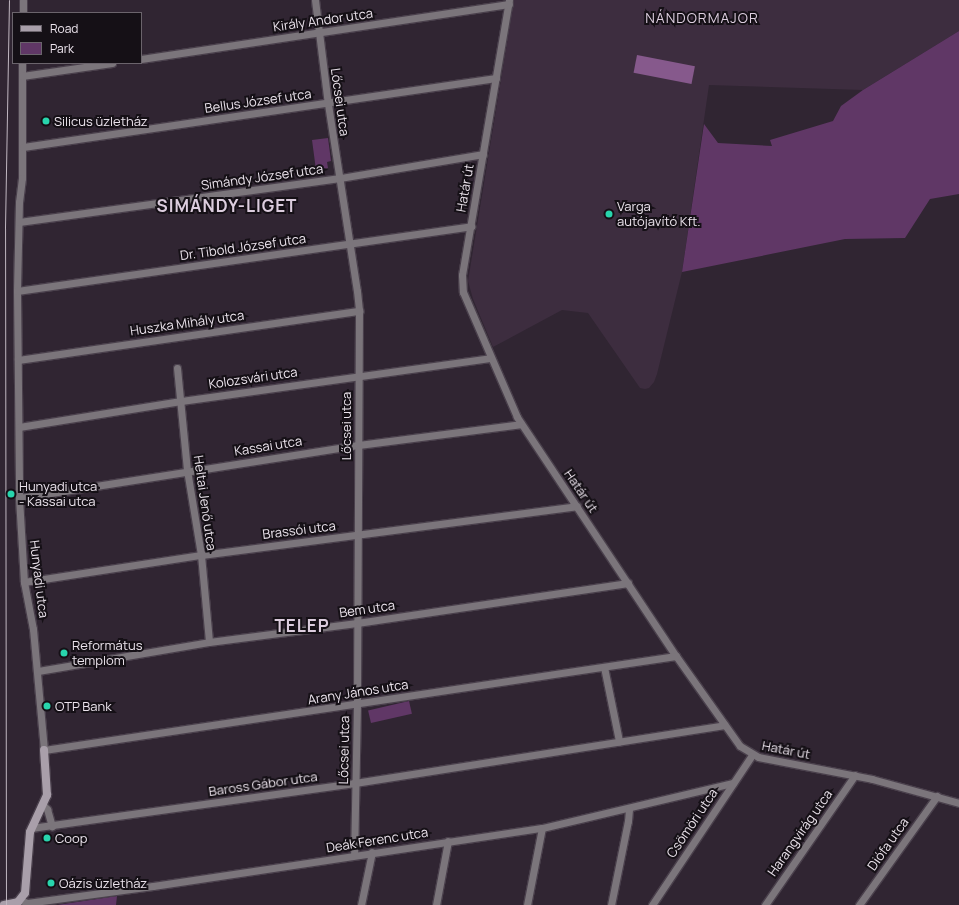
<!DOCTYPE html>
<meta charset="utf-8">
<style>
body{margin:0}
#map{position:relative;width:959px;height:905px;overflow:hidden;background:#302532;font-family:Manrope,sans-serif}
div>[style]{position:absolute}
.built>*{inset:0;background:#3d2d3f}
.green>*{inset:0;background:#603766;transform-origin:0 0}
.water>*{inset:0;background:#86598c;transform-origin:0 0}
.roads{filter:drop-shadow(1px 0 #4a404c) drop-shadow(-1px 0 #4a404c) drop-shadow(0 1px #4a404c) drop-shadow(0 -1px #4a404c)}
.street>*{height:7px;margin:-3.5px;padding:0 3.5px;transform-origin:3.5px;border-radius:3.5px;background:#7b757b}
.secondary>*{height:8px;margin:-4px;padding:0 4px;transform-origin:4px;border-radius:4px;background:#a99faa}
.tram>*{height:1px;margin:-0.5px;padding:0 0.5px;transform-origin:0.5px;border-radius:0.5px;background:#c0b7c1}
.dots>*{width:11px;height:11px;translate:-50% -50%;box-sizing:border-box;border:2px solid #151016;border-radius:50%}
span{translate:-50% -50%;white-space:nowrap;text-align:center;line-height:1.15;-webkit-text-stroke:4px #151016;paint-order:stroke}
.street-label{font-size:13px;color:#ebe3ec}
.poi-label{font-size:13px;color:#ebe3ec}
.left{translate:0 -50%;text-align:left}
.neighbourhood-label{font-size:14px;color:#dccdde;letter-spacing:1px}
.district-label{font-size:17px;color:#dccdde;font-weight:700;letter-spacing:1px}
.legend{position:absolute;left:12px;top:12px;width:130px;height:52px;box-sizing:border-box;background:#151016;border:1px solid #6b646c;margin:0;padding:5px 7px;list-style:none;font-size:12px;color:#ebe3ec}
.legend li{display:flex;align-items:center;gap:8px;height:20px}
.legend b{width:20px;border:1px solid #6b646c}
</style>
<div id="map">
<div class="built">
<div style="clip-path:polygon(514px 0,959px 0,959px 31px,863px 90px,709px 85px,682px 272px,657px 374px,654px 382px,649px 388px,645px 389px,640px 388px,588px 313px,562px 310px,493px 347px,473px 299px,468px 281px)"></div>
</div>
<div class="green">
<div style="clip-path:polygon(959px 31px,959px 194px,930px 199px,905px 238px,845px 239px,682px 272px,704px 124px,718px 143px,772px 146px,770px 140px,833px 121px,841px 106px,863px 90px)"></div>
<div style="clip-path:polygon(328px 138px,331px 161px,327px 162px,328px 168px,316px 170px,312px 140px)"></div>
<div style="left:409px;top:701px;width:13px;height:42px;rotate:77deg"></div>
<div style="clip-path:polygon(117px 896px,116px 905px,57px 905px)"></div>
</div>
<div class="water">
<div style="left:637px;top:55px;width:59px;height:18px;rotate:11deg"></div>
</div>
<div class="roads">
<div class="street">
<div style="left:315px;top:0;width:105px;rotate:82.9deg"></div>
<div style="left:328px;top:104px;width:189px;rotate:81.2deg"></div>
<div style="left:357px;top:291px;width:20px;rotate:84deg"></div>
<div style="left:359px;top:311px;width:393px;rotate:90.3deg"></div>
<div style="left:357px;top:704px;width:151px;rotate:91.1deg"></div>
<div style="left:509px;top:0;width:279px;rotate:99.7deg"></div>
<div style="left:462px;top:275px;width:17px;rotate:87deg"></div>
<div style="left:463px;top:292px;width:136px;rotate:66.6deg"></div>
<div style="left:517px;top:417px;width:287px;rotate:56.4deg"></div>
<div style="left:676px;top:656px;width:110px;rotate:54.6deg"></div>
<div style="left:740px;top:746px;width:21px;rotate:31deg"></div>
<div style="left:758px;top:757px;width:116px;rotate:10.9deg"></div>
<div style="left:872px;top:779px;width:90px;rotate:15.4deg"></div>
<div style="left:23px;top:13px;width:13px;rotate:-90deg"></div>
<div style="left:141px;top:59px;width:372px;rotate:-8.5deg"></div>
<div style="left:22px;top:63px;width:115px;rotate:90deg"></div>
<div style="left:22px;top:178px;width:24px;rotate:97deg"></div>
<div style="left:19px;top:202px;width:89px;rotate:91.3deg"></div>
<div style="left:17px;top:291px;width:207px;rotate:89.4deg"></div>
<div style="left:19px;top:498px;width:84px;rotate:86.6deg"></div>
<div style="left:24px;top:582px;width:48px;rotate:79.2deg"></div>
<div style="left:33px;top:629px;width:121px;rotate:84.8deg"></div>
<div style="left:44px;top:750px;width:639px;rotate:-8.46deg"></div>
<div style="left:22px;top:76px;width:91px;rotate:-8.2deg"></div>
<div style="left:23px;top:147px;width:478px;rotate:-8.3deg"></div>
<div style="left:19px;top:222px;width:324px;rotate:-7.8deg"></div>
<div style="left:340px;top:178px;width:145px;rotate:-9.5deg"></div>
<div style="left:17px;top:291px;width:459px;rotate:-8.1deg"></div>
<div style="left:18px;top:360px;width:345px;rotate:-8.2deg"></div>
<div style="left:177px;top:368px;width:102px;rotate:84.4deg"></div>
<div style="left:187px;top:470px;width:86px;rotate:80.6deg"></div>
<div style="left:201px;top:555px;width:87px;rotate:84.7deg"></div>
<div style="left:19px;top:427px;width:164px;rotate:-9.1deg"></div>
<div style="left:181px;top:401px;width:312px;rotate:-7.9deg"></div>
<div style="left:19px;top:498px;width:343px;rotate:-8.9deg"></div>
<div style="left:358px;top:445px;width:164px;rotate:-7.3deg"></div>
<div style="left:24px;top:582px;width:179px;rotate:-8.7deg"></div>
<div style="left:201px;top:555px;width:379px;rotate:-7.4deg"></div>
<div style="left:604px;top:667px;width:76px;rotate:78.5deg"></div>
<div style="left:38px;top:671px;width:173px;rotate:-9.6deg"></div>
<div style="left:209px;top:642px;width:149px;rotate:-7.3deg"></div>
<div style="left:357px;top:623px;width:274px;rotate:-8.4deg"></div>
<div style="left:43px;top:805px;width:6px;rotate:45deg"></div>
<div style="left:47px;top:809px;width:18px;rotate:74deg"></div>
<div style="left:31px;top:828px;width:327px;rotate:-7.9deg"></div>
<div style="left:355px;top:783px;width:374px;rotate:-8.9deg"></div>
<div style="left:21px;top:900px;width:7px;rotate:27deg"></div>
<div style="left:27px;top:903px;width:127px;rotate:-7.7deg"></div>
<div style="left:153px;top:886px;width:393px;rotate:-8.5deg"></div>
<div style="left:542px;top:828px;width:196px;rotate:-13.3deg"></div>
<div style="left:361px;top:905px;width:54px;rotate:-78.3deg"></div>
<div style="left:436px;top:905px;width:65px;rotate:-79.4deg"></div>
<div style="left:527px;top:905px;width:78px;rotate:-79deg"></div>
<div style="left:611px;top:905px;width:86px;rotate:-78.6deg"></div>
<div style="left:628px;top:821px;width:12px;rotate:-85deg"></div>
<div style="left:652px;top:905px;width:180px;rotate:-56.3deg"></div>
<div style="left:765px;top:905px;width:158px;rotate:-55.3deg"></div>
<div style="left:859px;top:905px;width:134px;rotate:-54.4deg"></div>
</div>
<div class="secondary">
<div style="left:4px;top:905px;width:14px;rotate:-12deg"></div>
<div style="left:18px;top:902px;width:11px;rotate:-52deg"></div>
<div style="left:25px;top:893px;width:61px;rotate:-85.3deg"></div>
<div style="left:30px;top:832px;width:41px;rotate:-65.3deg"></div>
<div style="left:47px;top:795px;width:45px;rotate:-93.8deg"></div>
</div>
</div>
<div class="tram">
<div style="left:6px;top:905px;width:677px;rotate:-90.08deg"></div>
<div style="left:5px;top:228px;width:228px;rotate:-89deg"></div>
</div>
<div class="dots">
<div style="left:46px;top:121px;background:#28d5ad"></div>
<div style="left:609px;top:214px;background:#28d5ad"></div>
<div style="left:11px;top:494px;background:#28d5ad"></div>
<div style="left:64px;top:653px;background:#28d5ad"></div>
<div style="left:47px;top:706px;background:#28d5ad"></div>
<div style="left:47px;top:838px;background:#28d5ad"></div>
<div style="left:51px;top:883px;background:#28d5ad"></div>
</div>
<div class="street-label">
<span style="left:323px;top:20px;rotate:-8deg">Király Andor utca</span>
<span style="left:258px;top:101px;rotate:-8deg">Bellus József utca</span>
<span style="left:340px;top:102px;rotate:82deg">Lőcsei utca</span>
<span style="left:262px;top:177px;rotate:-8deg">Simándy József utca</span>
<span style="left:465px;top:188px;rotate:-80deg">Határ út</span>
<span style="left:243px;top:247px;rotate:-8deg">Dr. Tibold József utca</span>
<span style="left:187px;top:323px;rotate:-8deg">Huszka Mihály utca</span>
<span style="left:253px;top:378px;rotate:-8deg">Kolozsvári utca</span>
<span style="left:346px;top:426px;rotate:-90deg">Lőcsei utca</span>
<span style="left:268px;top:446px;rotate:-9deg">Kassai utca</span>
<span style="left:581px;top:491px;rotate:56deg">Határ út</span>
<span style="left:205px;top:503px;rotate:82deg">Heltai Jenő utca</span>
<span style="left:299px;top:530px;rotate:-7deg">Brassói utca</span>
<span style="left:39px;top:579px;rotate:83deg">Hunyadi utca</span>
<span style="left:367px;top:609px;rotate:-8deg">Bem utca</span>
<span style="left:358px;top:692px;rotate:-9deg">Arany János utca</span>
<span style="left:344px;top:750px;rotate:-89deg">Lőcsei utca</span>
<span style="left:786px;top:750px;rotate:11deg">Határ út</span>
<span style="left:263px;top:784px;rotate:-8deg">Baross Gábor utca</span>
<span style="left:692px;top:823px;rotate:-56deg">Csömöri utca</span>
<span style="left:800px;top:833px;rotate:-55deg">Harangvirág utca</span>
<span style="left:377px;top:840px;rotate:-9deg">Deák Ferenc utca</span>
<span style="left:888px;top:844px;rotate:-55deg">Diófa utca</span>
</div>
<div class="poi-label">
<span class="left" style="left:54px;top:121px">Silicus üzletház</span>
<span class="left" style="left:617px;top:214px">Varga<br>autójavító Kft.</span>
<span class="left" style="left:19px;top:494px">Hunyadi utca<br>- Kassai utca</span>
<span class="left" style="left:72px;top:653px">Református<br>templom</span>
<span class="left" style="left:55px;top:706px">OTP Bank</span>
<span class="left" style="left:55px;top:838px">Coop</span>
<span class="left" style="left:59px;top:883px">Oázis üzletház</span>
</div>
<div class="neighbourhood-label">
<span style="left:702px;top:18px">NÁNDORMAJOR</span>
</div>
<div class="district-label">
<span style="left:227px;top:206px">SIMÁNDY-LIGET</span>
<span style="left:302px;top:626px">TELEP</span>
</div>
<ul class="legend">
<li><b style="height:5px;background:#a99faa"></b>Road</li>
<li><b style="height:11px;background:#603766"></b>Park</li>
</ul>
</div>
